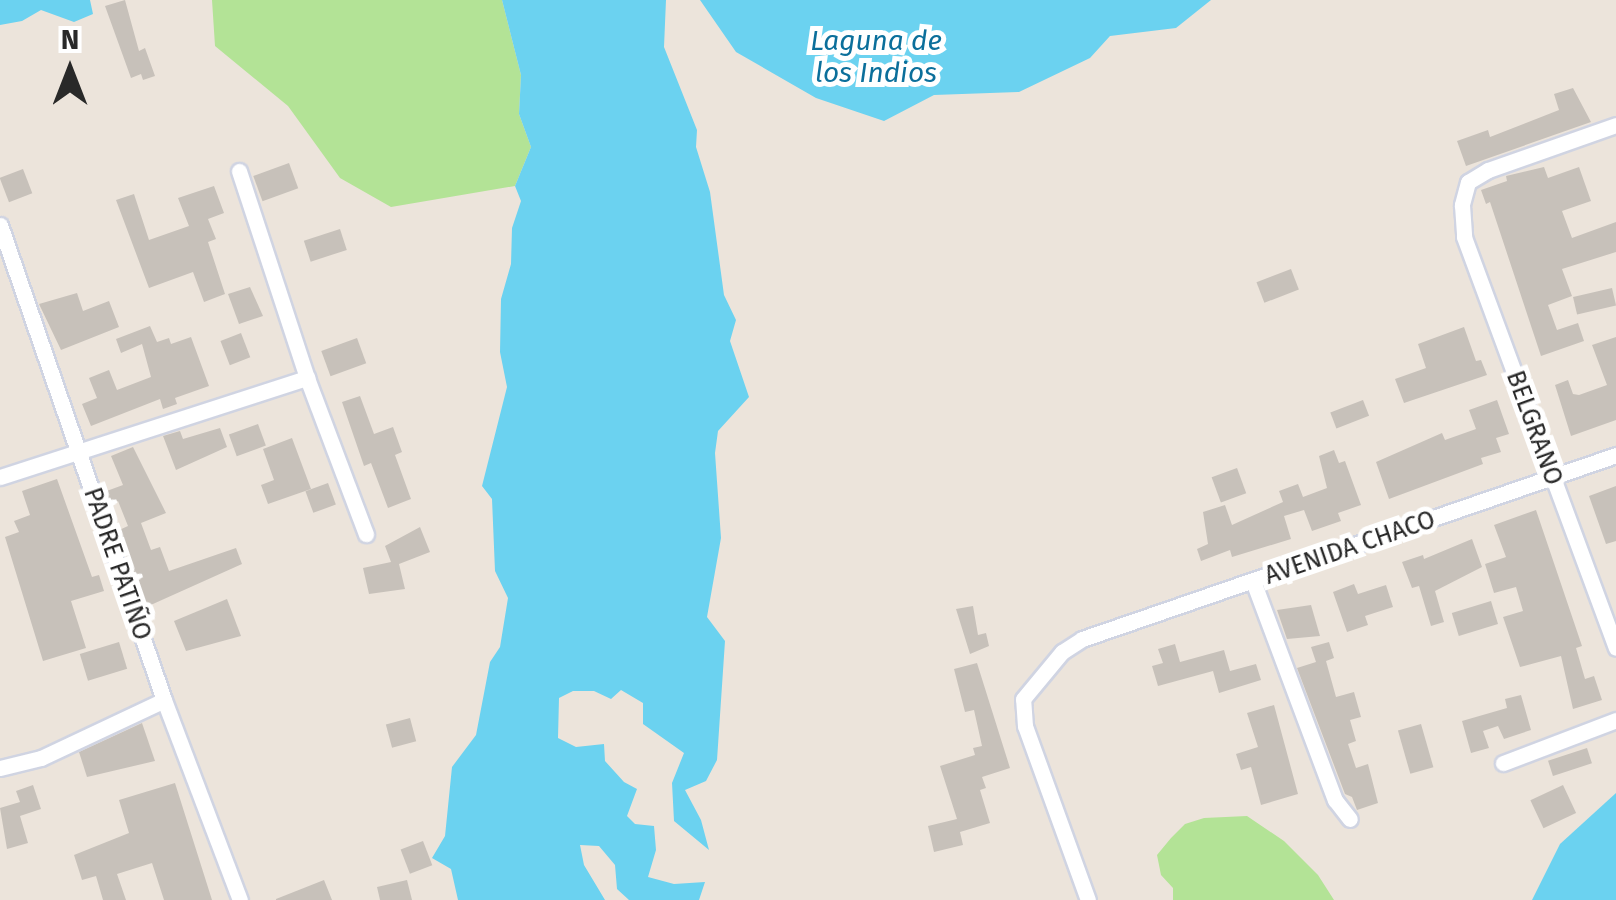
<!DOCTYPE html>
<meta charset="utf-8">
<style>
body{margin:0}
#map{position:relative;width:1616px;height:900px;overflow:hidden;background:#ece4db;font-family:"Fira Sans",sans-serif}
div>[style]{position:absolute}
.green>*{inset:0;background:#b3e396}
.water>*{inset:0;background:#6bd2f0}
.building>*{inset:0;background:#c7c1ba;transform-origin:0 0}
.roads{filter:drop-shadow(2px 0 #d0d4e2) drop-shadow(-2px 0 #d0d4e2) drop-shadow(0 2px #d0d4e2) drop-shadow(0 -2px #d0d4e2)}
.minor>*{height:15px;margin:-7.5px;padding:0 7.5px;transform-origin:7.5px;border-radius:7.5px;background:#fff}
span{translate:-50% -50%;white-space:nowrap;text-align:center;line-height:1.15;-webkit-text-stroke:10px #fff;paint-order:stroke}
.street-label{font-size:25px;color:#292929}
.water-label{font-size:28px;color:#0b6f9b;font-style:italic}
.north{position:absolute;left:20px;top:20px;width:100px;height:100px;-webkit-text-stroke:8px #fff;paint-order:stroke;rotate:0deg;font-size:28px;font-weight:700;line-height:40px;text-align:center;color:#292929}
.north::after{content:'';display:block;margin:auto;width:35px;height:45px;background:#292929;clip-path:polygon(50% 0,100% 100%,50% 72%,0 100%)}
</style>
<div id="map">
<div class="green">
<div style="clip-path:polygon(212px 0,502px 0,521px 75px,519px 114px,531px 147px,515px 186px,391px 207px,340px 178px,288px 106px,215px 46px)"></div>
<div style="clip-path:polygon(1247px 816px,1284px 841px,1318px 875px,1334px 900px,1173px 900px,1173px 888px,1161px 875px,1157px 855px,1171px 838px,1185px 824px,1204px 818px)"></div>
</div>
<div class="water">
<div style="clip-path:polygon(0 0,90px 0,93px 14px,74px 22px,41px 10px,22px 21px,0 25px)"></div>
<div style="clip-path:polygon(502px 0,666px 0,664px 47px,697px 130px,696px 147px,710px 192px,724px 295px,736px 320px,730px 341px,749px 397px,718px 431px,715px 453px,721px 538px,707px 617px,725px 641px,717px 760px,706px 781px,685px 790px,701px 820px,709px 850px,674px 821px,672px 783px,684px 753px,643px 724px,643px 703px,621px 690px,611px 699px,594px 691px,573px 691px,559px 698px,558px 738px,576px 747px,604px 744px,605px 761px,624px 782px,637px 789px,627px 816px,635px 824px,654px 826px,656px 850px,648px 877px,674px 884px,705px 882px,699px 900px,629px 900px,617px 889px,615px 865px,599px 846px,580px 845px,584px 865px,605px 900px,458px 900px,451px 869px,432px 858px,445px 836px,452px 767px,476px 735px,490px 662px,500px 647px,508px 598px,495px 571px,492px 499px,482px 486px,507px 387px,500px 352px,501px 299px,511px 264px,512px 228px,521px 201px,515px 186px,531px 147px,519px 114px,521px 75px)"></div>
<div style="clip-path:polygon(700px 0,1211px 0,1176px 28px,1110px 36px,1090px 58px,1019px 92px,934px 95px,884px 121px,816px 98px,736px 52px)"></div>
<div style="clip-path:polygon(1616px 793px,1616px 900px,1532px 900px,1560px 844px)"></div>
</div>
<div class="building">
<div style="clip-path:polygon(125px 0,139px 51px,145px 48px,155px 76px,143px 80px,141px 74px,131px 78px,105px 6px)"></div>
<div style="clip-path:polygon(1573px 88px,1591px 122px,1466px 166px,1457px 141px,1488px 130px,1490px 137px,1559px 110px,1554px 94px)"></div>
<div style="left:289px;top:163px;width:27px;height:38px;rotate:70deg"></div>
<div style="clip-path:polygon(1544px 167px,1548px 178px,1579px 167px,1591px 201px,1562px 211px,1572px 238px,1616px 222px,1616px 252px,1562px 269px,1572px 296px,1548px 305px,1557px 330px,1578px 323px,1584px 341px,1541px 356px,1490px 202px,1486px 204px,1481px 190px,1507px 181px,1506px 176px)"></div>
<div style="left:23px;top:169px;width:26px;height:25px;rotate:69deg"></div>
<div style="clip-path:polygon(214px 186px,224px 213px,208px 219px,216px 239px,208px 242px,225px 294px,204px 302px,193px 272px,149px 288px,116px 200px,134px 194px,149px 240px,189px 226px,178px 198px)"></div>
<div style="left:340px;top:229px;width:22px;height:38px;rotate:72deg"></div>
<div style="left:1291px;top:269px;width:22px;height:37px;rotate:69deg"></div>
<div style="clip-path:polygon(250px 287px,263px 316px,239px 324px,228px 294px)"></div>
<div style="left:1612px;top:288px;width:18px;height:40px;rotate:77deg"></div>
<div style="clip-path:polygon(77px 293px,83px 311px,109px 301px,119px 327px,61px 350px,39px 304px)"></div>
<div style="clip-path:polygon(150px 326px,157px 342px,169px 338px,171px 344px,191px 337px,209px 386px,175px 398px,177px 404px,163px 409px,160px 399px,91px 426px,82px 404px,97px 398px,89px 378px,109px 370px,117px 390px,151px 377px,142px 344px,121px 353px,116px 339px)"></div>
<div style="clip-path:polygon(1464px 327px,1476px 361px,1481px 360px,1487px 375px,1404px 403px,1395px 379px,1426px 368px,1418px 344px)"></div>
<div style="left:241px;top:333px;width:26px;height:22px;rotate:69deg"></div>
<div style="clip-path:polygon(1616px 337px,1616px 420px,1571px 436px,1555px 385px,1568px 380px,1573px 394px,1579px 395px,1607px 385px,1592px 345px)"></div>
<div style="left:357px;top:338px;width:27px;height:38px;rotate:70deg"></div>
<div style="clip-path:polygon(360px 396px,374px 434px,393px 427px,402px 452px,395px 455px,411px 499px,388px 508px,371px 463px,364px 466px,342px 402px)"></div>
<div style="left:1363px;top:400px;width:17px;height:35px;rotate:69deg"></div>
<div style="clip-path:polygon(1497px 400px,1509px 434px,1496px 438px,1501px 452px,1481px 458px,1483px 464px,1389px 499px,1376px 462px,1442px 433px,1445px 440px,1476px 429px,1469px 410px)"></div>
<div style="left:258px;top:424px;width:23px;height:31px;rotate:70deg"></div>
<div style="clip-path:polygon(220px 428px,227px 447px,176px 470px,163px 436px,180px 431px,183px 439px)"></div>
<div style="clip-path:polygon(292px 438px,311px 489px,268px 504px,261px 485px,274px 480px,263px 449px)"></div>
<div style="clip-path:polygon(133px 447px,166px 513px,141px 523px,151px 550px,160px 547px,169px 571px,236px 548px,242px 564px,144px 608px,117px 531px,128px 526px,118px 501px,109px 505px,104px 492px,123px 485px,111px 456px)"></div>
<div style="clip-path:polygon(1334px 450px,1339px 463px,1345px 461px,1361px 505px,1338px 513px,1341px 521px,1312px 531px,1304px 510px,1284px 516px,1291px 539px,1232px 557px,1230px 550px,1201px 561px,1197px 549px,1208px 544px,1203px 512px,1225px 505px,1232px 525px,1283px 502px,1279px 491px,1298px 484px,1303px 497px,1327px 488px,1319px 456px)"></div>
<div style="left:1237px;top:468px;width:27px;height:27px;rotate:70deg"></div>
<div style="clip-path:polygon(57px 479px,92px 577px,99px 575px,104px 591px,71px 601px,86px 648px,43px 661px,5px 537px,19px 532px,14px 521px,30px 515px,22px 491px)"></div>
<div style="left:328px;top:483px;width:23px;height:24px;rotate:70deg"></div>
<div style="clip-path:polygon(1616px 486px,1616px 541px,1606px 544px,1589px 496px)"></div>
<div style="clip-path:polygon(1536px 510px,1582px 646px,1576px 648px,1585px 679px,1594px 676px,1602px 700px,1573px 709px,1561px 656px,1520px 667px,1503px 617px,1523px 611px,1516px 587px,1494px 593px,1485px 564px,1506px 557px,1494px 525px)"></div>
<div style="clip-path:polygon(420px 527px,430px 552px,399px 564px,405px 589px,369px 594px,363px 568px,391px 562px,385px 546px)"></div>
<div style="clip-path:polygon(1472px 539px,1482px 567px,1435px 591px,1444px 622px,1431px 626px,1419px 586px,1412px 588px,1402px 562px,1423px 555px,1424px 559px)"></div>
<div style="clip-path:polygon(1354px 584px,1358px 594px,1386px 585px,1393px 607px,1365px 616px,1368px 625px,1347px 632px,1333px 592px)"></div>
<div style="clip-path:polygon(227px 599px,241px 636px,186px 651px,174px 621px)"></div>
<div style="left:1491px;top:601px;width:24px;height:41px;rotate:73deg"></div>
<div style="clip-path:polygon(1311px 605px,1320px 636px,1287px 639px,1277px 610px)"></div>
<div style="clip-path:polygon(973px 606px,978px 635px,986px 633px,989px 646px,970px 654px,956px 609px)"></div>
<div style="left:119px;top:642px;width:28px;height:41px;rotate:73deg"></div>
<div style="clip-path:polygon(1329px 642px,1334px 658px,1326px 661px,1336px 697px,1354px 692px,1361px 717px,1350px 720px,1356px 741px,1348px 744px,1356px 768px,1368px 764px,1378px 803px,1357px 810px,1352px 797px,1345px 794px,1297px 668px,1316px 662px,1311px 647px)"></div>
<div style="clip-path:polygon(1175px 644px,1180px 662px,1224px 650px,1230px 671px,1256px 664px,1261px 680px,1219px 693px,1213px 671px,1158px 686px,1152px 666px,1163px 663px,1158px 649px)"></div>
<div style="clip-path:polygon(977px 663px,1010px 768px,982px 777px,986px 788px,980px 790px,990px 823px,960px 832px,963px 845px,934px 852px,928px 826px,957px 819px,940px 766px,975px 755px,973px 748px,982px 746px,974px 710px,965px 712px,954px 669px)"></div>
<div style="clip-path:polygon(1521px 695px,1531px 730px,1504px 739px,1498px 726px,1483px 731px,1489px 748px,1471px 753px,1462px 721px,1507px 708px,1505px 699px)"></div>
<div style="clip-path:polygon(1274px 705px,1298px 794px,1261px 805px,1251px 767px,1241px 770px,1236px 754px,1258px 747px,1247px 713px)"></div>
<div style="left:410px;top:718px;width:24px;height:25px;rotate:75deg"></div>
<div style="clip-path:polygon(142px 723px,155px 761px,87px 777px,79px 752px)"></div>
<div style="left:1421px;top:724px;width:45px;height:24px;rotate:74deg"></div>
<div style="left:1587px;top:748px;width:16px;height:41px;rotate:72deg"></div>
<div style="clip-path:polygon(175px 783px,212px 900px,164px 900px,152px 863px,117px 874px,126px 900px,103px 900px,96px 876px,82px 880px,74px 855px,129px 833px,119px 800px)"></div>
<div style="clip-path:polygon(33px 785px,41px 809px,20px 816px,28px 843px,7px 849px,0 808px,20px 802px,16px 791px)"></div>
<div style="left:1563px;top:785px;width:31px;height:36px;rotate:65deg"></div>
<div style="left:423px;top:841px;width:26px;height:24px;rotate:69deg"></div>
<div style="clip-path:polygon(324px 880px,332px 900px,276px 900px,276px 899px)"></div>
<div style="clip-path:polygon(407px 880px,412px 900px,380px 900px,377px 887px)"></div>
</div>
<div class="roads">
<div class="minor">
<div style="left:1616px;top:125px;width:136px;rotate:160.6deg"></div>
<div style="left:1488px;top:170px;width:23px;rotate:149deg"></div>
<div style="left:1468px;top:182px;width:24px;rotate:105deg"></div>
<div style="left:1462px;top:205px;width:32px;rotate:86deg"></div>
<div style="left:1464px;top:237px;width:438px;rotate:69.7deg"></div>
<div style="left:239px;top:171px;width:218px;rotate:71.8deg"></div>
<div style="left:307px;top:378px;width:167px;rotate:69.3deg"></div>
<div style="left:0;top:225px;width:503px;rotate:70.95deg"></div>
<div style="left:164px;top:700px;width:214px;rotate:69.2deg"></div>
<div style="left:0;top:477px;width:323px;rotate:-17.9deg"></div>
<div style="left:1253px;top:581px;width:234px;rotate:69.5deg"></div>
<div style="left:1335px;top:800px;width:24px;rotate:52deg"></div>
<div style="left:1503px;top:763px;width:121px;rotate:-20.8deg"></div>
<div style="left:0;top:768px;width:42px;rotate:-13.7deg"></div>
<div style="left:41px;top:758px;width:136px;rotate:-25.2deg"></div>
<div style="left:1088px;top:900px;width:185px;rotate:-109.9deg"></div>
<div style="left:1025px;top:726px;width:27px;rotate:-94deg"></div>
<div style="left:1023px;top:699px;width:61px;rotate:-50.3deg"></div>
<div style="left:1062px;top:652px;width:24px;rotate:-33deg"></div>
<div style="left:1082px;top:639px;width:565px;rotate:-19.01deg"></div>
</div>
</div>
<div class="street-label">
<span style="left:1534px;top:428px;rotate:70deg">BELGRANO</span>
<span style="left:1350px;top:548px;rotate:-19deg">AVENIDA CHACO</span>
<span style="left:117px;top:564px;rotate:71deg">PADRE PATIÑO</span>
</div>
<div class="water-label">
<span style="left:876px;top:57px">Laguna de<br>los Indios</span>
</div>
<div class="north">N</div>
</div>
